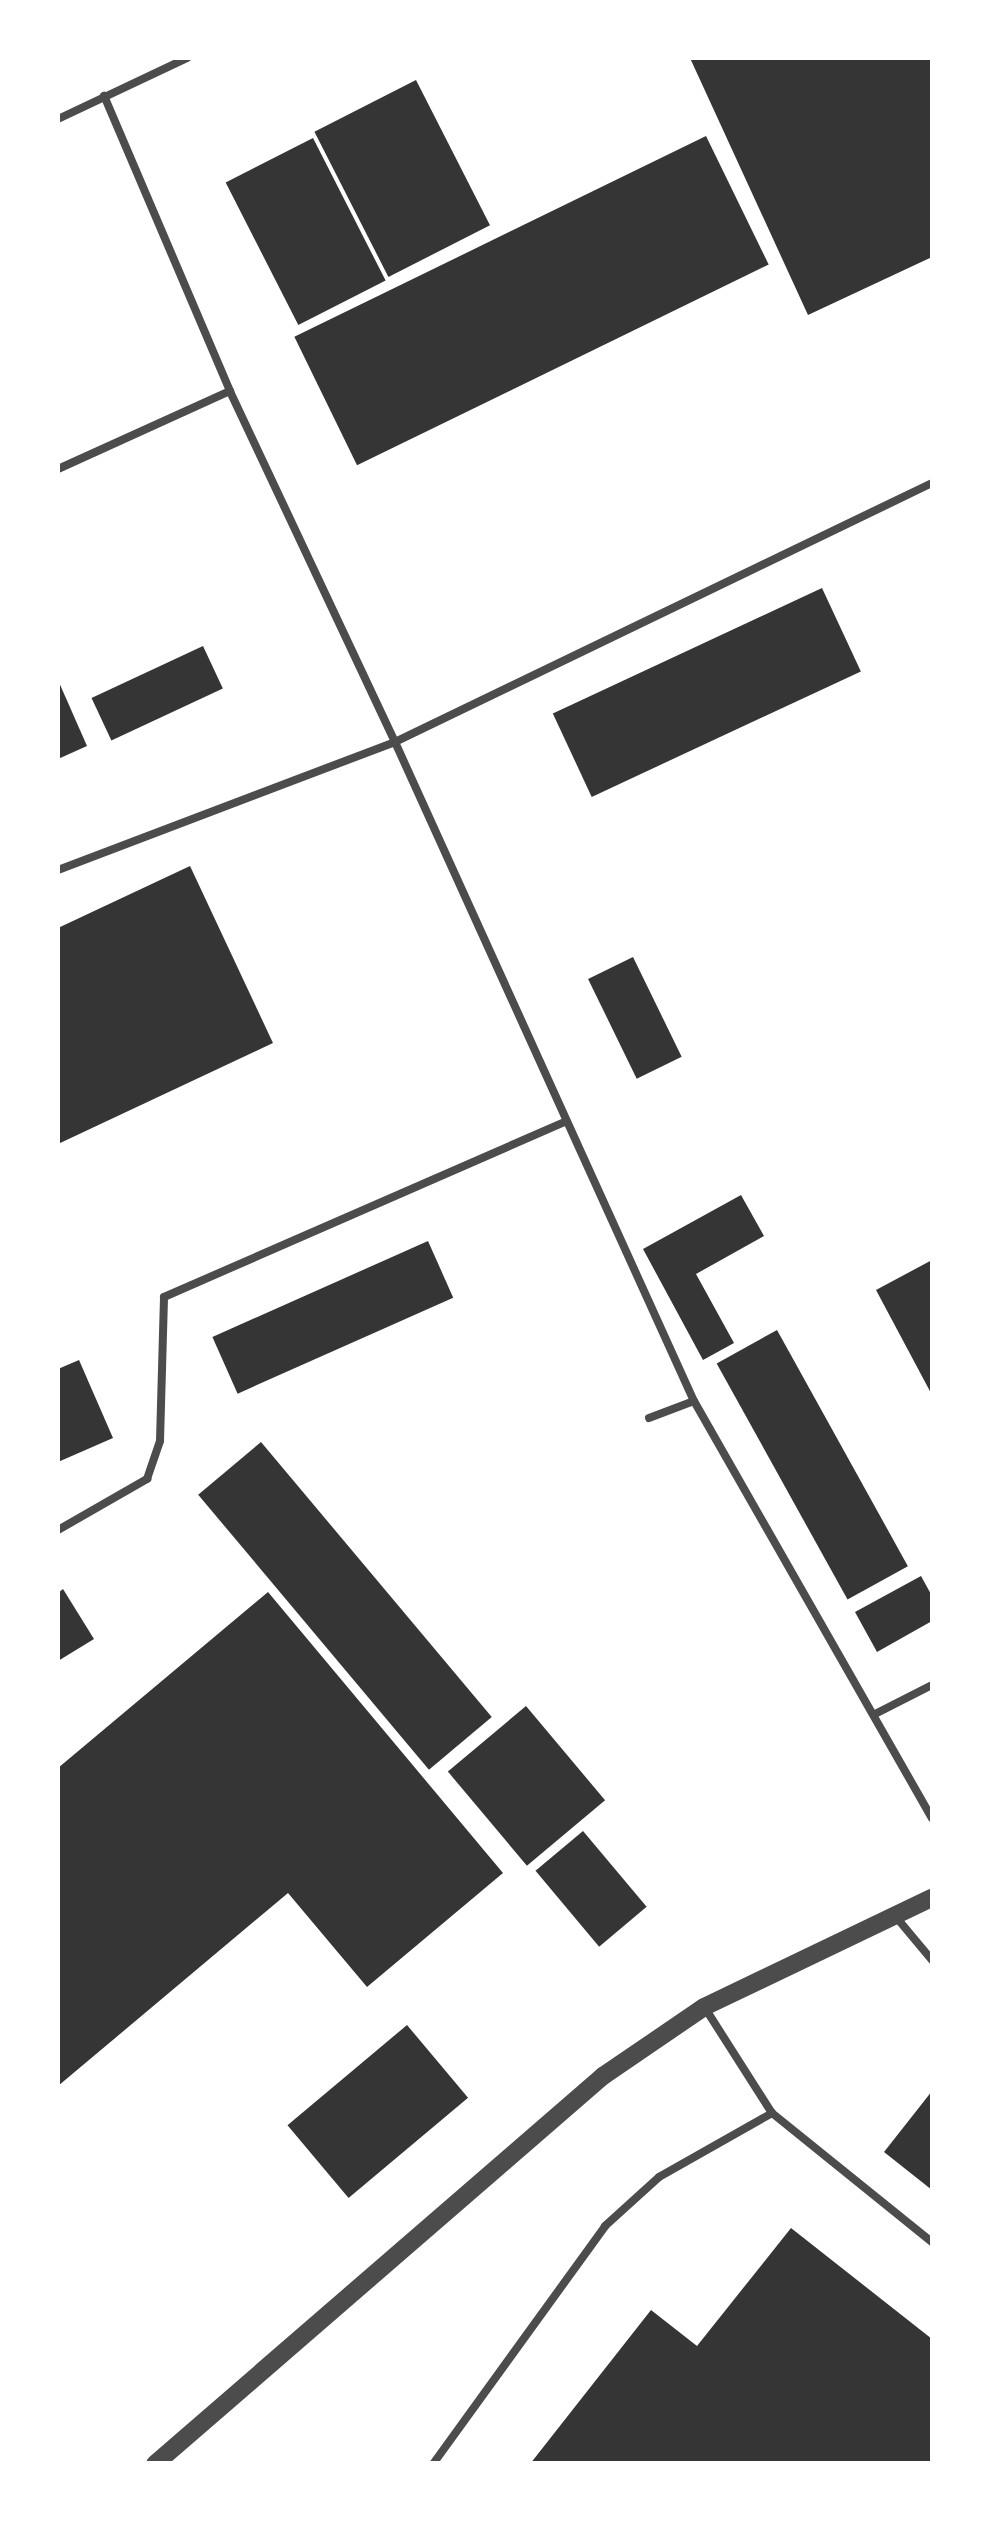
<!DOCTYPE html>
<style>
body{margin:0}
#map{position:relative;width:990px;height:2521px;overflow:hidden;background:#fff;font-family:Barlow,sans-serif}
div>[style]{position:absolute}
.building>*{inset:0;background:#353535;transform-origin:0 0}
.service>*{height:8px;margin:-4px;padding:0 4px;transform-origin:4px;border-radius:4px;background:#4c4c4c}
.tertiary>*{height:18px;margin:-9px;padding:0 9px;transform-origin:9px;border-radius:9px;background:#4c4c4c}
span{translate:-50% -50%;white-space:nowrap;text-align:center;line-height:1.15;-webkit-text-stroke:8px #fff;paint-order:stroke}
.frame{position:absolute;inset:0;border:60px solid #fff;pointer-events:none}
</style>
<div id="map">
<div class="building">
<div style="clip-path:polygon(690px 58px,932px 58px,932px 257px,808px 315px)"></div>
<div style="left:416px;top:80px;width:163px;height:114px;rotate:63deg"></div>
<div style="left:706px;top:136px;width:143px;height:458px;rotate:64deg"></div>
<div style="left:313px;top:138px;width:160px;height:98px;rotate:63deg"></div>
<div style="left:822px;top:588px;width:92px;height:297px;rotate:65deg"></div>
<div style="left:203px;top:646px;width:47px;height:123px;rotate:65deg"></div>
<div style="clip-path:polygon(58px 680px,87px 746px,58px 759px)"></div>
<div style="clip-path:polygon(190px 866px,273px 1043px,58px 1144px,58px 928px)"></div>
<div style="left:633px;top:957px;width:111px;height:50px;rotate:64deg"></div>
<div style="clip-path:polygon(741px 1195px,764px 1236px,696px 1274px,734px 1343px,703px 1360px,643px 1249px)"></div>
<div style="left:428px;top:1241px;width:62px;height:236px;rotate:66deg"></div>
<div style="clip-path:polygon(932px 1260px,932px 1395px,876px 1290px)"></div>
<div style="left:777px;top:1330px;width:270px;height:69px;rotate:61deg"></div>
<div style="clip-path:polygon(79px 1360px,113px 1438px,58px 1462px,58px 1369px)"></div>
<div style="left:261px;top:1442px;width:359px;height:82px;rotate:50deg"></div>
<div style="clip-path:polygon(921px 1576px,932px 1596px,932px 1621px,877px 1652px,855px 1612px)"></div>
<div style="clip-path:polygon(63px 1589px,94px 1639px,58px 1661px,58px 1593px)"></div>
<div style="clip-path:polygon(268px 1592px,503px 1873px,367px 1987px,288px 1893px,58px 2086px,58px 1768px)"></div>
<div style="left:526px;top:1706px;width:123px;height:102px;rotate:50deg"></div>
<div style="left:583px;top:1831px;width:99px;height:62px;rotate:50deg"></div>
<div style="left:407px;top:2025px;width:95px;height:156px;rotate:50deg"></div>
<div style="clip-path:polygon(932px 2091px,932px 2190px,884px 2152px)"></div>
<div style="clip-path:polygon(791px 2228px,932px 2339px,932px 2464px,530px 2464px,651px 2310px,697px 2346px)"></div>
</div>
<div class="service">
<div style="left:58px;top:119px;width:143px;rotate:-25.3deg"></div>
<div style="left:58px;top:469px;width:189px;rotate:-24.4deg"></div>
<div style="left:932px;top:483px;width:596px;rotate:154.25deg"></div>
<div style="left:395px;top:742px;width:724px;rotate:65.6deg"></div>
<div style="left:694px;top:1401px;width:480px;rotate:60.3deg"></div>
<div style="left:58px;top:870px;width:360px;rotate:-20.8deg"></div>
<div style="left:395px;top:742px;width:388px;rotate:-115.2deg"></div>
<div style="left:230px;top:391px;width:321px;rotate:-113.1deg"></div>
<div style="left:649px;top:1418px;width:48px;rotate:-20.7deg"></div>
<div style="left:58px;top:1530px;width:103px;rotate:-29.8deg"></div>
<div style="left:147px;top:1479px;width:40px;rotate:-71.1deg"></div>
<div style="left:160px;top:1441px;width:144px;rotate:-88.4deg"></div>
<div style="left:164px;top:1297px;width:438px;rotate:-23.6deg"></div>
<div style="left:875px;top:1714px;width:64px;rotate:-27deg"></div>
<div style="left:896px;top:1917px;width:56px;rotate:50.1deg"></div>
<div style="left:705px;top:2008px;width:125px;rotate:57.5deg"></div>
<div style="left:772px;top:2113px;width:206px;rotate:38.9deg"></div>
<div style="left:433px;top:2464px;width:294px;rotate:-54.1deg"></div>
<div style="left:605px;top:2226px;width:73px;rotate:-42.2deg"></div>
<div style="left:659px;top:2177px;width:130px;rotate:-29.5deg"></div>
</div>
<div class="tertiary">
<div style="left:155px;top:2464px;width:593px;rotate:-40.89deg"></div>
<div style="left:603px;top:2076px;width:122px;rotate:-34.3deg"></div>
<div style="left:704px;top:2007px;width:253px;rotate:-25.6deg"></div>
</div>
<div class="frame"></div>
</div>
